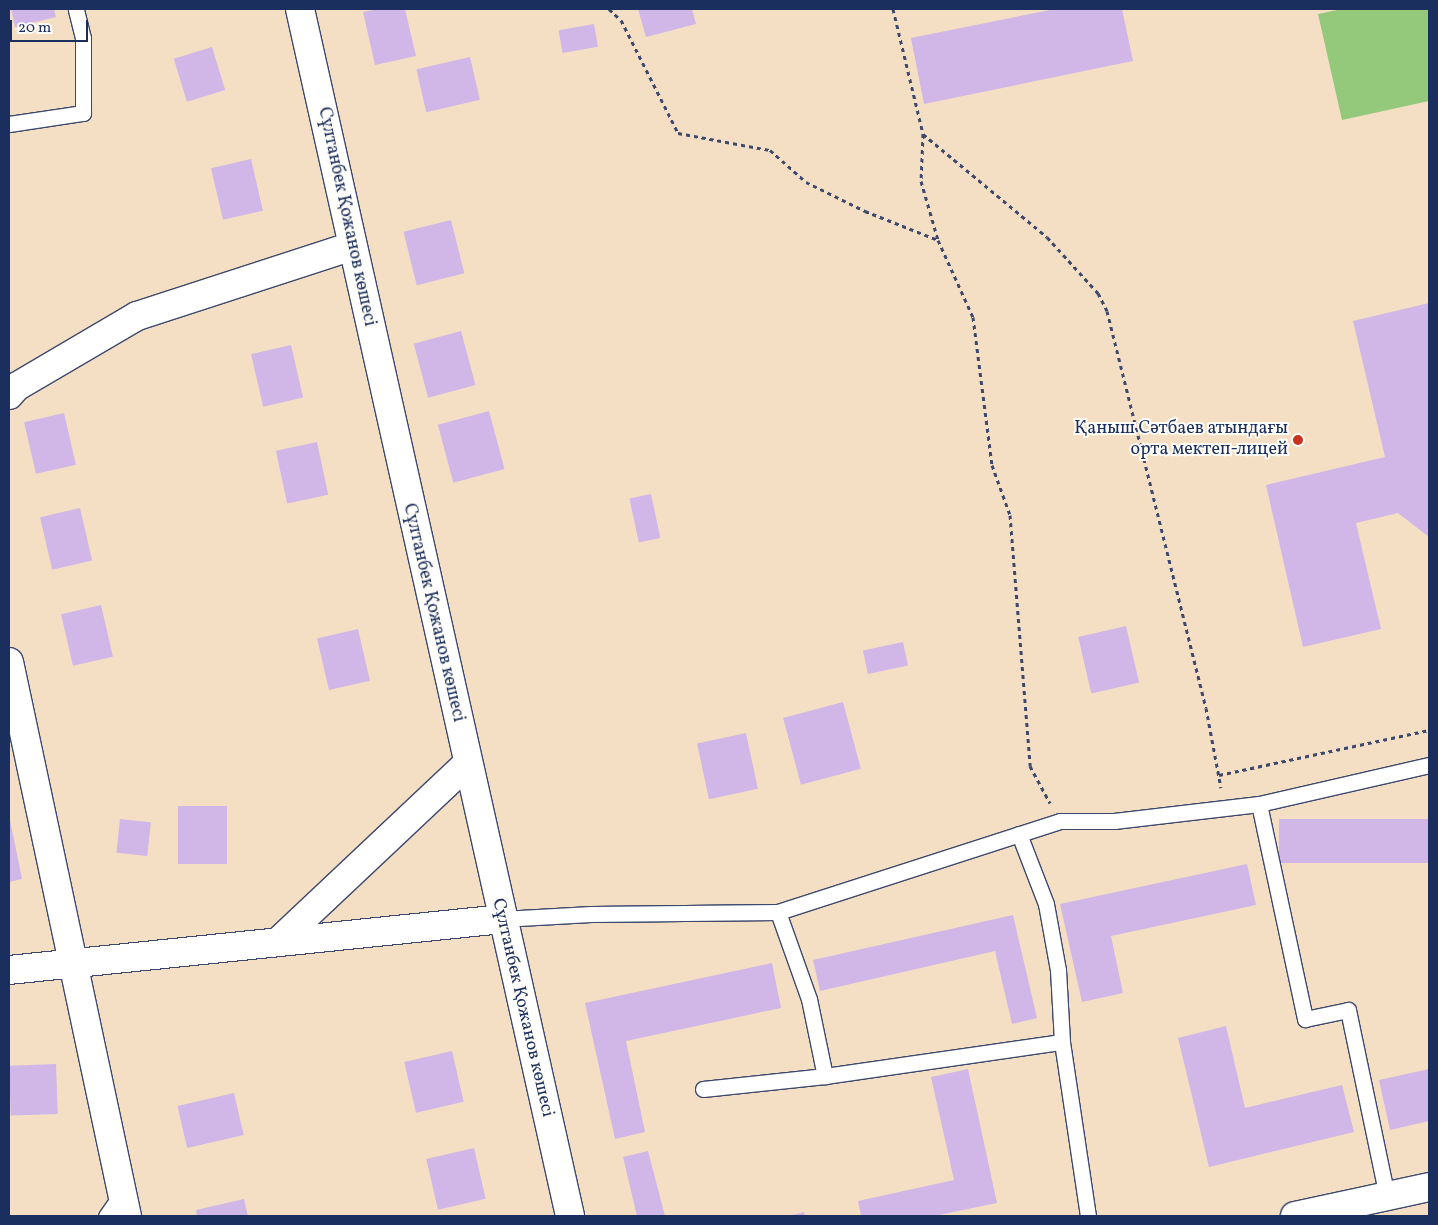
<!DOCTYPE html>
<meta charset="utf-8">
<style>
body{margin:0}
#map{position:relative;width:1438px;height:1225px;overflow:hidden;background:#f5dfc4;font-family:Vollkorn,serif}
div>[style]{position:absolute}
.green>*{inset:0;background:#94c97b}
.building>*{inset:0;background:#d0b7e7;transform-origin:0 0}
.path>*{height:3px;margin-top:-1.5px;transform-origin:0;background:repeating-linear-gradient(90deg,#3c496d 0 4px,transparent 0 8px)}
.roads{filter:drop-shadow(1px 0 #3c496d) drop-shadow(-1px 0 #3c496d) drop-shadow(0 1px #3c496d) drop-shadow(0 -1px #3c496d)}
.service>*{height:15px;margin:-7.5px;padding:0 7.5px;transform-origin:7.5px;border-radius:7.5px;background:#fff}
.minor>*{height:28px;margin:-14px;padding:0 14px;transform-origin:14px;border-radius:14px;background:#fff}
.dots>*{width:14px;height:14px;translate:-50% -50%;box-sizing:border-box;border:2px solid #fdfcf7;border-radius:50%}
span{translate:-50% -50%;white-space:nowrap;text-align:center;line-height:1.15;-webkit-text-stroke:4px #fdfcf7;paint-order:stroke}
.street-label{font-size:18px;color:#1b2f5e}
.poi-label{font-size:18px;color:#1b2f5e}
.right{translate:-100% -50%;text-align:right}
.frame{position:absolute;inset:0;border:10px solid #1b2f5e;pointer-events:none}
.scale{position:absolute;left:10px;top:20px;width:78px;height:22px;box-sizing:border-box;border:2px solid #1b2f5e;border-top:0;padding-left:6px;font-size:15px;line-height:18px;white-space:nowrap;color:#1b2f5e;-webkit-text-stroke:4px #fdfcf7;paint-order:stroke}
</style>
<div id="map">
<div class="green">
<div style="clip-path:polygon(1342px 9px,1429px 9px,1429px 101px,1342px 120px,1318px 14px)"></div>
</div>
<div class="building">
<div style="clip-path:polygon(11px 9px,54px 9px,56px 17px,15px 27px)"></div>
<div style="clip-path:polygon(379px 9px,405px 9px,416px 56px,375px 65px,363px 12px)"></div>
<div style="clip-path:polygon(638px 9px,692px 9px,696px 24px,646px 37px)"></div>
<div style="clip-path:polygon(1055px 9px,1122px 9px,1133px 61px,924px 104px,911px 38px)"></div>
<div style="left:594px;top:24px;width:23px;height:36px;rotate:80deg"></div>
<div style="left:212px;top:47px;width:45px;height:40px;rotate:73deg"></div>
<div style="left:470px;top:57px;width:44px;height:55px;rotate:77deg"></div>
<div style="left:251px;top:159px;width:53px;height:41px;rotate:77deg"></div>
<div style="left:451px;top:220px;width:55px;height:49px;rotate:76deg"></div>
<div style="clip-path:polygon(1429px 303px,1429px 537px,1398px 513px,1356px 523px,1381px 629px,1303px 647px,1266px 485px,1385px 457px,1353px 321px)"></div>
<div style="left:461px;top:331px;width:56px;height:49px;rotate:75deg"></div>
<div style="left:291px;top:345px;width:54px;height:41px;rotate:77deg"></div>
<div style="left:489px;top:411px;width:60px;height:53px;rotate:75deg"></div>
<div style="left:64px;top:413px;width:53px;height:41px;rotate:77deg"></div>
<div style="left:317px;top:442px;width:54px;height:42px;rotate:78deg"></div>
<div style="left:651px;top:494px;width:45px;height:22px;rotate:78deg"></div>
<div style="left:80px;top:508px;width:54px;height:41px;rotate:77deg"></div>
<div style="left:101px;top:605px;width:53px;height:41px;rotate:77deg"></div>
<div style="left:1126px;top:626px;width:58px;height:49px;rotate:77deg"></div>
<div style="left:358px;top:629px;width:53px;height:42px;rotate:77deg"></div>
<div style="left:903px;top:642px;width:24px;height:41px;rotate:78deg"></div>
<div style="left:843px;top:702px;width:69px;height:62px;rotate:75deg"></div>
<div style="left:746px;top:733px;width:57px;height:50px;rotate:78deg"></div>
<div style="left:178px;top:806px;width:49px;height:58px"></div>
<div style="clip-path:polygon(9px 815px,22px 879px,9px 882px)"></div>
<div style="left:120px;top:819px;width:31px;height:34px;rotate:6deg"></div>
<div style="left:1429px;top:819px;width:44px;height:150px;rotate:90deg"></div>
<div style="clip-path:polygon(1247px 864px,1256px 905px,1111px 936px,1123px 993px,1082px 1002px,1060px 904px)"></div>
<div style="clip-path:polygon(1013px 915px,1037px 1018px,1012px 1024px,995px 951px,820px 991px,813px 960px)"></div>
<div style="clip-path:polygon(772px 963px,781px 1008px,626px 1041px,645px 1132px,615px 1139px,585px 1003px)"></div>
<div style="clip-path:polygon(1226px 1026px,1245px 1108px,1342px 1085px,1354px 1132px,1209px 1167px,1178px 1038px)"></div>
<div style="left:452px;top:1051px;width:52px;height:49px;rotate:77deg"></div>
<div style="left:56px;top:1064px;width:50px;height:47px;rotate:88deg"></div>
<div style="clip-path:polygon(968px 1069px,997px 1203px,934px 1216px,861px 1216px,858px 1201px,954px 1180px,931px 1077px)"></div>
<div style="clip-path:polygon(1429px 1069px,1429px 1121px,1390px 1130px,1379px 1080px)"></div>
<div style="left:234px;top:1093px;width:43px;height:58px;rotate:77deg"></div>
<div style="left:474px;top:1148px;width:52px;height:49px;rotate:77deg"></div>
<div style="clip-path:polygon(648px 1151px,665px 1216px,637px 1216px,623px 1157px)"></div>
<div style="clip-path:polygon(244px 1199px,248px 1216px,197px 1216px,196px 1210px)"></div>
<div style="clip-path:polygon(804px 1212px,805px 1216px,788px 1216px)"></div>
</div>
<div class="path">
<div style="left:609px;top:9px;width:16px;rotate:43deg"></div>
<div style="left:621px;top:20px;width:127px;rotate:63.2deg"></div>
<div style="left:678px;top:133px;width:94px;rotate:10.5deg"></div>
<div style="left:770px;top:150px;width:48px;rotate:41.6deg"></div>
<div style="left:806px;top:182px;width:66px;rotate:26.2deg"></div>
<div style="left:865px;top:211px;width:79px;rotate:21.7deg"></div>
<div style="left:938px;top:240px;width:85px;rotate:65.6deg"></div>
<div style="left:973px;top:317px;width:149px;rotate:82.7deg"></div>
<div style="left:992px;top:465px;width:53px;rotate:70.2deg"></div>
<div style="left:1010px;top:515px;width:252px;rotate:85.4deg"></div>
<div style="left:1030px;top:766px;width:42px;rotate:61.6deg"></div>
<div style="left:893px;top:9px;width:129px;rotate:76.5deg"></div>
<div style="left:923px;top:134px;width:161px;rotate:39.7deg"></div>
<div style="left:1047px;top:237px;width:76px;rotate:47.7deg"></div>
<div style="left:1098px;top:293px;width:20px;rotate:63deg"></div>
<div style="left:1107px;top:311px;width:409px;rotate:76deg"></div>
<div style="left:1206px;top:708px;width:81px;rotate:79.4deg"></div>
<div style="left:923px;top:134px;width:47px;rotate:92.4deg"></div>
<div style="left:921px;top:181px;width:61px;rotate:73.9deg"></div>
<div style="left:1219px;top:775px;width:215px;rotate:-12.1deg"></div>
</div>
<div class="roads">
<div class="service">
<div style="left:9px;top:124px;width:75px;rotate:-8.5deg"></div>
<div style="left:83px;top:113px;width:75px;rotate:-90deg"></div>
<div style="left:83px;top:38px;width:30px;rotate:-104deg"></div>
<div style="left:1259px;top:804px;width:220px;rotate:77.9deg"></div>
<div style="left:1305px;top:1019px;width:44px;rotate:-11.8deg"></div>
<div style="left:1348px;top:1010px;width:190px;rotate:78.2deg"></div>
<div style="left:1019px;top:834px;width:75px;rotate:68.9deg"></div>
<div style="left:1046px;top:904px;width:67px;rotate:79.7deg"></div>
<div style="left:1058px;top:970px;width:72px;rotate:86.8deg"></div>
<div style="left:778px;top:912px;width:92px;rotate:70.4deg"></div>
<div style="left:809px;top:999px;width:79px;rotate:78.3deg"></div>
<div style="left:501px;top:919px;width:90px;rotate:-3.2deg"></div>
<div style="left:591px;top:914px;width:187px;rotate:-0.6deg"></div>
<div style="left:778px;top:912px;width:296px;rotate:-17.9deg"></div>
<div style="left:1060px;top:821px;width:54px"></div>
<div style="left:1114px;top:821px;width:146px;rotate:-6.7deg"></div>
<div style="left:1259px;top:804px;width:174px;rotate:-12.9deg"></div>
<div style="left:703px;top:1089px;width:123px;rotate:-6.1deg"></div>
<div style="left:825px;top:1076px;width:239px;rotate:-8.2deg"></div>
<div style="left:1062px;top:1042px;width:176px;rotate:81.5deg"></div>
<div style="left:106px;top:1216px;width:28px;rotate:-55deg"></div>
</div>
<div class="minor">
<div style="left:300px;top:9px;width:1237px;rotate:77.39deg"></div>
<div style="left:9px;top:395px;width:11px;rotate:-49deg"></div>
<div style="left:16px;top:387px;width:140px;rotate:-30.4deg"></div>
<div style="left:137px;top:316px;width:226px;rotate:-18deg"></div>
<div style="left:9px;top:662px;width:566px;rotate:77.98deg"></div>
<div style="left:278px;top:942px;width:260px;rotate:-43.3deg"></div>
<div style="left:9px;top:970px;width:495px;rotate:-5.9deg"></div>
<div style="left:1295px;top:1216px;width:137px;rotate:-12.2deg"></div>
</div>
</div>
<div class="dots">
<div style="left:1298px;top:440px;background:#c8321e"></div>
</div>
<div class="street-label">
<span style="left:346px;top:217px;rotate:78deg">Сұлтанбек Қожанов көшесі</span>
<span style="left:433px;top:613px;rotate:77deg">Сұлтанбек Қожанов көшесі</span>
<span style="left:522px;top:1008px;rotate:77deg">Сұлтанбек Қожанов көшесі</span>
</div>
<div class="poi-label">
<span class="right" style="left:1288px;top:440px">Қаныш Сәтбаев атындағы<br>орта мектеп-лицей</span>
</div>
<div class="frame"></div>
<div class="scale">20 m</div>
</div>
